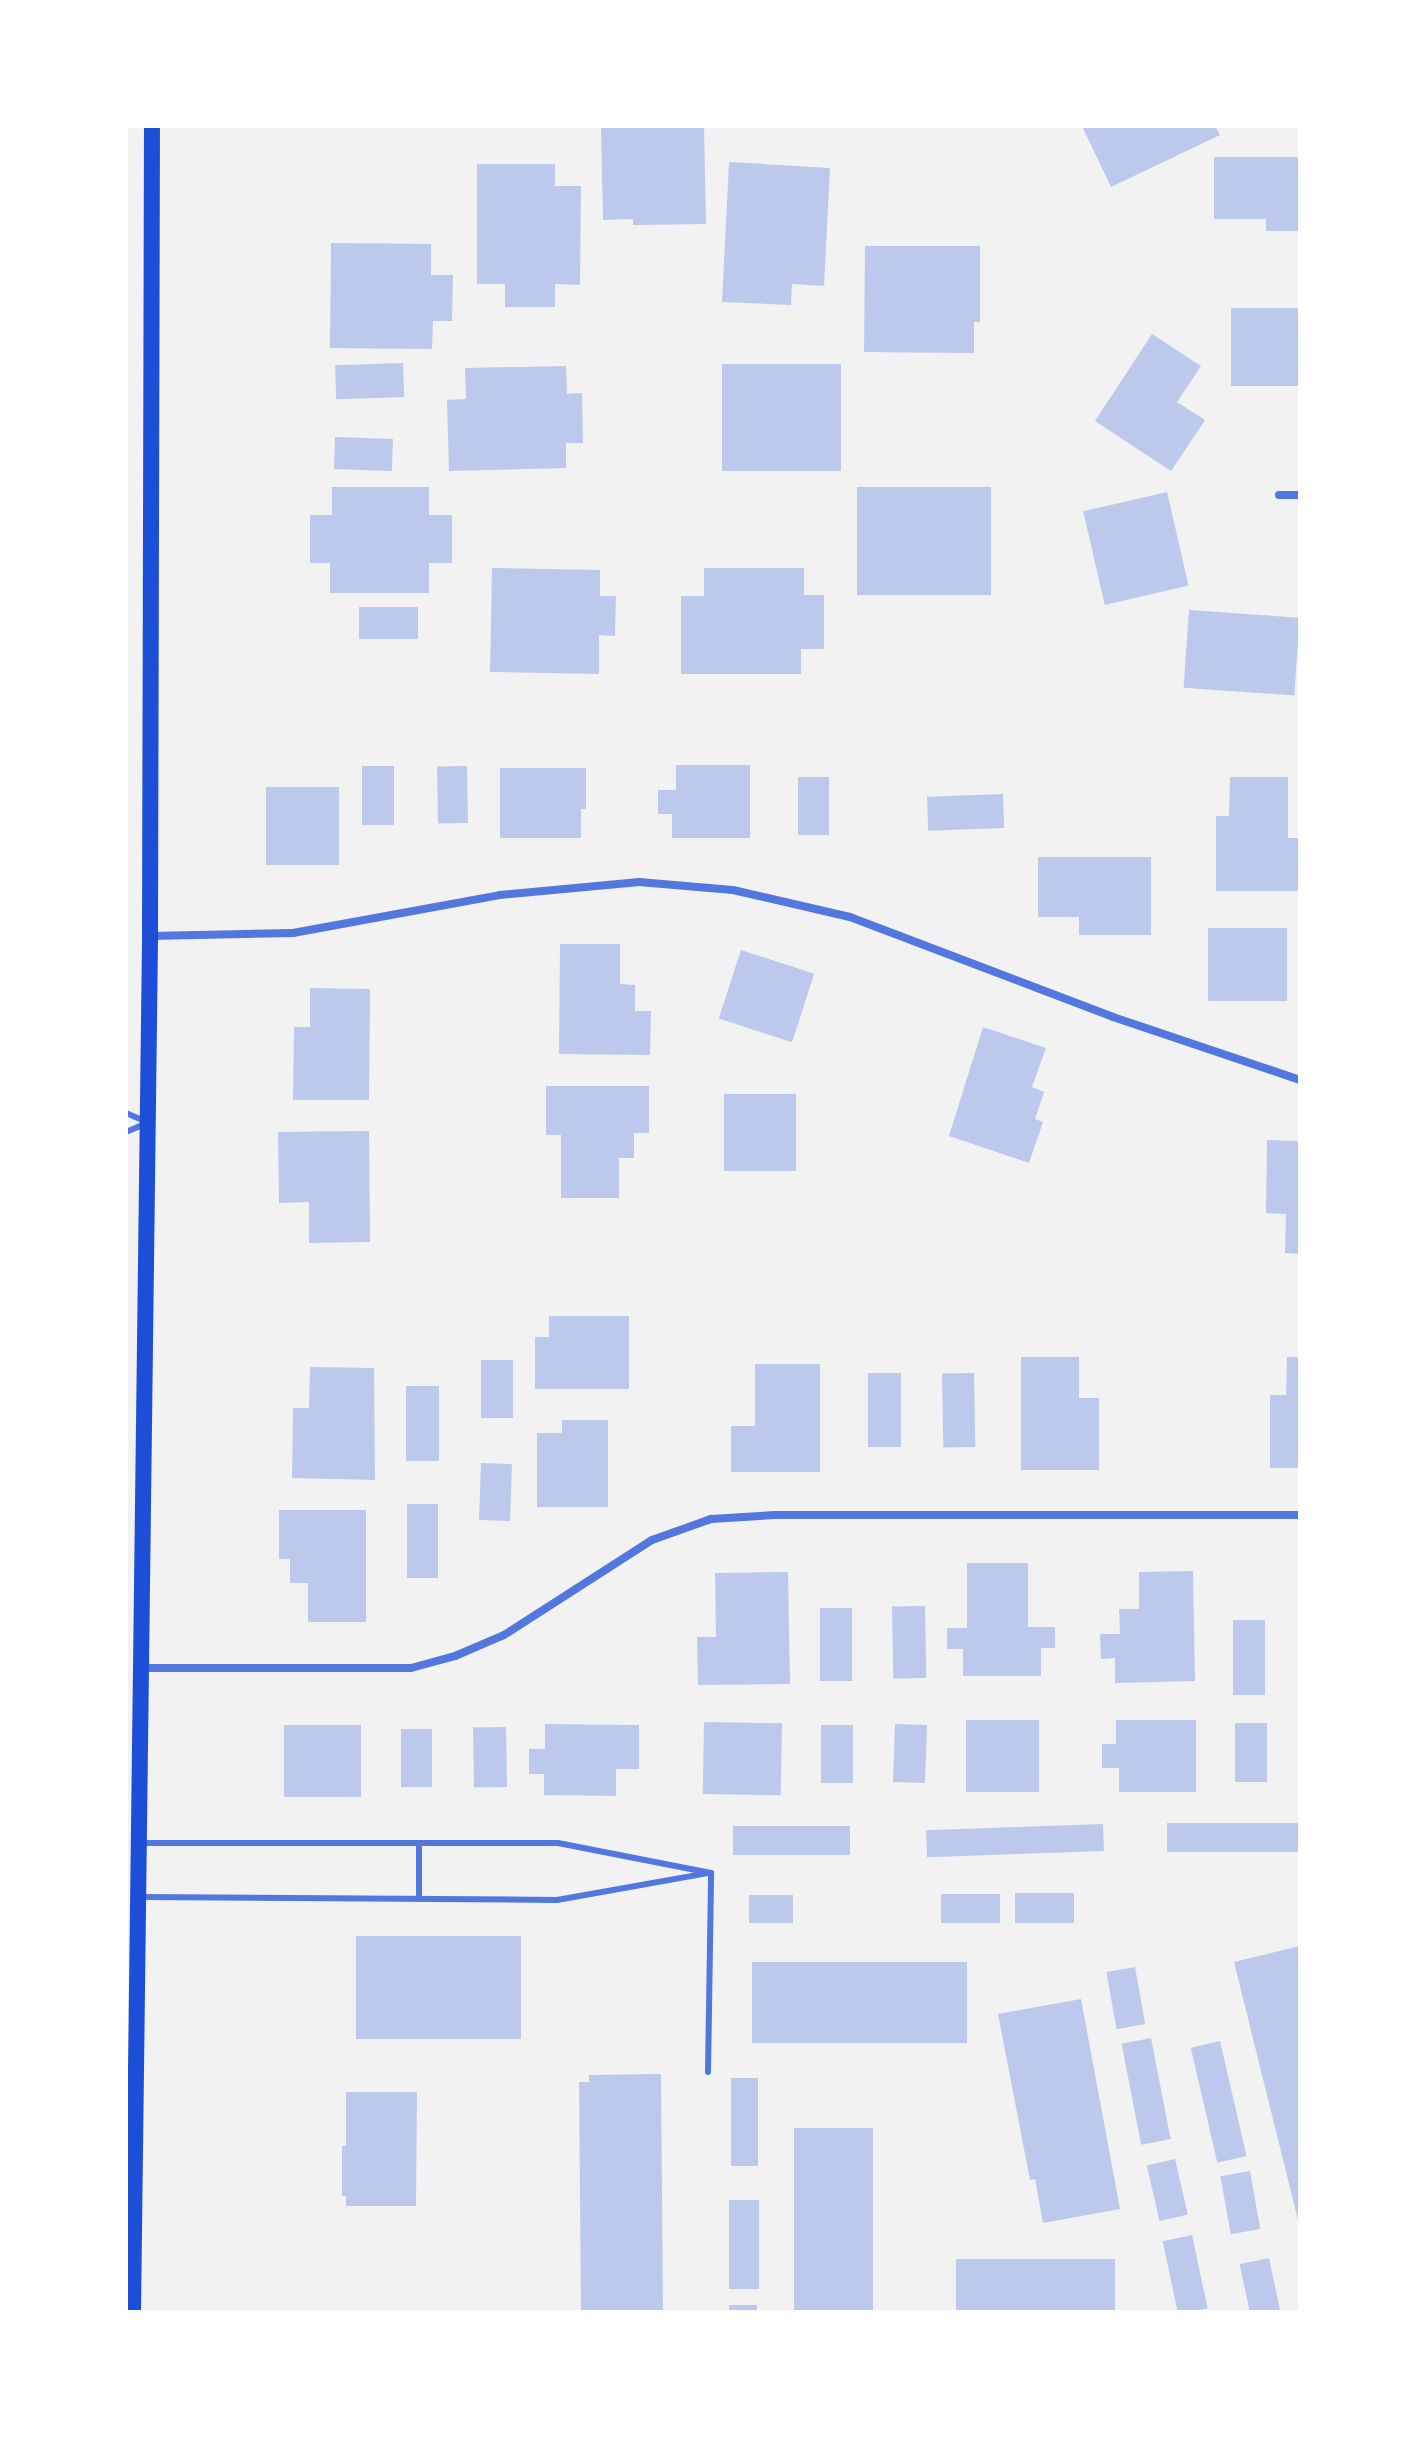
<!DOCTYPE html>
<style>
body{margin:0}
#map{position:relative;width:1426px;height:2438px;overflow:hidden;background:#f2f2f2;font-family:"Fira Sans Condensed",sans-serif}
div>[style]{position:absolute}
.building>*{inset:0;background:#bdc9ec;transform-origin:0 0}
.service>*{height:6px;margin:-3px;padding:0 3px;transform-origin:3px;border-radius:3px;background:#5277de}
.minor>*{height:8px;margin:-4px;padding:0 4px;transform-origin:4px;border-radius:4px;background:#5277de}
.secondary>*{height:16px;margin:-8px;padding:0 8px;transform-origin:8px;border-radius:8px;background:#1d4ed8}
span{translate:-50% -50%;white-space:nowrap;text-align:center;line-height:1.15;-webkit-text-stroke:7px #fff;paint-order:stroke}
.frame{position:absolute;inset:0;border:128px solid #fff;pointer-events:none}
</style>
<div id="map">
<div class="building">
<div style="clip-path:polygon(601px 126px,704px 126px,706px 224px,633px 225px,633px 219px,603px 220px)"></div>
<div style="clip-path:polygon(1082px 126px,1215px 126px,1220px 135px,1111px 187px)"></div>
<div style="clip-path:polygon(1214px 157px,1300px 157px,1300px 231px,1266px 231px,1266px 219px,1214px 219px)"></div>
<div style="clip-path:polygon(729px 162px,830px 168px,824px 286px,792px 284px,791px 305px,722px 302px)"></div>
<div style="clip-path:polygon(477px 164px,555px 164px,555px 186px,581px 186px,580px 285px,555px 284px,555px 307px,505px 307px,505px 284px,477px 284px)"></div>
<div style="clip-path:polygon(331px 243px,431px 244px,431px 275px,453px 275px,452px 321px,433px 321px,432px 349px,330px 348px)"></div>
<div style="clip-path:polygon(865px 246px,980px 246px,980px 322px,974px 322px,974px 353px,864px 352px)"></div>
<div style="left:1231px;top:308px;width:69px;height:78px"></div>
<div style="clip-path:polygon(1152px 334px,1201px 366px,1177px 402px,1205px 420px,1171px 471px,1095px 421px)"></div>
<div style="left:403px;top:363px;width:34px;height:68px;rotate:88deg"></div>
<div style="left:722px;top:364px;width:119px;height:107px"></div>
<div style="clip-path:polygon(566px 366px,567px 394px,582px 393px,583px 443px,566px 443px,566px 468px,449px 471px,447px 400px,466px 399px,465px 368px)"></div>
<div style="left:335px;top:437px;width:58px;height:32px;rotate:2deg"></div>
<div style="clip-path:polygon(332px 487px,429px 487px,429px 515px,452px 515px,452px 563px,429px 563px,429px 593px,330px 593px,330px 563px,310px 563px,310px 515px,332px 515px)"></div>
<div style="left:857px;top:487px;width:134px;height:108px"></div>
<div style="left:1167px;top:492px;width:96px;height:86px;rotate:77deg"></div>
<div style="clip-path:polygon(492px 568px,600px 570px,600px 596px,616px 596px,615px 636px,599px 635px,599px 674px,490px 672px)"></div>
<div style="clip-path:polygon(704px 568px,804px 568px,804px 595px,824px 595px,824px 649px,801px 649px,801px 674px,681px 674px,681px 596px,704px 596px)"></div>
<div style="left:418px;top:607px;width:32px;height:59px;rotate:90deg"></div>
<div style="left:1189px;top:610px;width:111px;height:78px;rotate:4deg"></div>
<div style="clip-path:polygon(676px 765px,750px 765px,750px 838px,672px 838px,672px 814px,658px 814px,658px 790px,676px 790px)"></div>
<div style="left:362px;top:766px;width:32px;height:59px"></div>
<div style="left:467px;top:766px;width:57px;height:30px;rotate:89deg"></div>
<div style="clip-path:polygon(500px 768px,586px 768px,586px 809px,581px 809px,581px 838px,500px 838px)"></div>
<div style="left:798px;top:777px;width:31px;height:58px"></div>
<div style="clip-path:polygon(1230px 777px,1288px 777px,1288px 838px,1300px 838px,1300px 891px,1216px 891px,1216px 816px,1229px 816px)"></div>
<div style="left:266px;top:787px;width:73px;height:78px"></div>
<div style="left:1003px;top:794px;width:34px;height:76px;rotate:88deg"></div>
<div style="clip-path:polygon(1038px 857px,1151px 857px,1151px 935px,1079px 935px,1079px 917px,1038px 917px)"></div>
<div style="left:1208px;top:928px;width:79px;height:73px"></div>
<div style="clip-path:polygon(560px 944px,620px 944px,620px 984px,635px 985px,635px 1011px,651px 1011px,650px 1055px,559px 1054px)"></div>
<div style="left:741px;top:950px;width:77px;height:72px;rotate:18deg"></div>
<div style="clip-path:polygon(310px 988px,370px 989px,369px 1100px,293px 1100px,294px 1027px,310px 1027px)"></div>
<div style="clip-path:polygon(983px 1027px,1046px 1048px,1032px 1087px,1044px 1092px,1035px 1119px,1043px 1122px,1029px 1163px,949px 1136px)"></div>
<div style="clip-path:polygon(546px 1086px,649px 1086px,649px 1133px,634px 1133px,634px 1158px,619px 1158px,619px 1198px,561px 1198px,561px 1135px,546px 1135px)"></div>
<div style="left:724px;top:1094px;width:72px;height:77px"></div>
<div style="clip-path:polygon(369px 1131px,370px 1242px,309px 1243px,309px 1202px,279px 1203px,278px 1132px)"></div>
<div style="clip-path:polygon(1267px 1140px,1300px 1141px,1300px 1254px,1285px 1253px,1286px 1214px,1266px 1213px)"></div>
<div style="clip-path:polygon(549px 1316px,629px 1316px,629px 1389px,535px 1389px,535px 1337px,549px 1337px)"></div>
<div style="clip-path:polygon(1021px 1357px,1079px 1357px,1079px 1398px,1099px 1398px,1099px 1470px,1021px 1470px)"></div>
<div style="clip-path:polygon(1287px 1357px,1300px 1357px,1300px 1468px,1270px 1468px,1270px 1395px,1286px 1395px)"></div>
<div style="left:481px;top:1360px;width:32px;height:58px"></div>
<div style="clip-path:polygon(755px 1364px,820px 1364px,820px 1472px,731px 1472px,731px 1426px,755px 1426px)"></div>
<div style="clip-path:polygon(310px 1367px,374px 1368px,375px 1480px,292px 1478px,293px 1408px,309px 1408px)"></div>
<div style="left:868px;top:1373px;width:33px;height:74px"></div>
<div style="left:974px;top:1373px;width:74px;height:32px;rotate:89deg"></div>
<div style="left:406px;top:1386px;width:33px;height:75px"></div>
<div style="clip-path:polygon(562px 1420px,608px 1420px,608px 1507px,537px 1507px,537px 1433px,562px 1433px)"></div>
<div style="left:481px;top:1463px;width:31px;height:57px;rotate:2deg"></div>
<div style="left:407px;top:1504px;width:31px;height:74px"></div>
<div style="clip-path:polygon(279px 1510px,366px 1510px,366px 1622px,308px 1622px,308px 1583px,290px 1583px,290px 1559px,279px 1559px)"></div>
<div style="clip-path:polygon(967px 1563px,1028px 1563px,1028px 1627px,1055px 1627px,1055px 1648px,1041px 1648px,1041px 1676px,963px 1676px,963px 1649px,947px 1649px,947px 1628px,967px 1628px)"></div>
<div style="clip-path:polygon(1193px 1571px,1195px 1681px,1115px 1683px,1115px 1658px,1101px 1659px,1100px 1634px,1120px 1634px,1119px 1609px,1139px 1609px,1139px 1572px)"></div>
<div style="clip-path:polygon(788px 1572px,790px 1684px,698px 1685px,697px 1637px,716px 1637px,715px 1573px)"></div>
<div style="left:925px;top:1606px;width:72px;height:33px;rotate:89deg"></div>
<div style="left:820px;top:1608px;width:32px;height:73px"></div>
<div style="left:1233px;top:1620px;width:32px;height:75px"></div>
<div style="left:966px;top:1720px;width:73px;height:72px"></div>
<div style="clip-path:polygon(1116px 1720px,1196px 1720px,1196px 1792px,1119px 1792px,1119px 1768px,1102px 1768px,1102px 1744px,1116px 1744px)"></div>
<div style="left:704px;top:1722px;width:78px;height:72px;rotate:1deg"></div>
<div style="left:1235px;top:1723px;width:32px;height:59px"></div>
<div style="clip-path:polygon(545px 1724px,639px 1725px,639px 1769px,616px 1769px,616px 1796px,544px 1795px,544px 1774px,529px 1774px,529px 1749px,545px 1749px)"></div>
<div style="left:895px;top:1724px;width:32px;height:58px;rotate:2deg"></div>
<div style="left:284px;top:1725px;width:77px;height:72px"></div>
<div style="left:821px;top:1725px;width:32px;height:58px"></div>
<div style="left:506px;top:1727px;width:60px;height:33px;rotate:89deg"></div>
<div style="left:401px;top:1729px;width:31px;height:58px"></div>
<div style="left:1300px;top:1823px;width:29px;height:133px;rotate:90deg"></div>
<div style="left:1103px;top:1824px;width:27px;height:177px;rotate:88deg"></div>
<div style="left:850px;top:1826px;width:29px;height:117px;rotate:90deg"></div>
<div style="left:1074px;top:1893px;width:30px;height:59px;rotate:90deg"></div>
<div style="left:941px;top:1894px;width:59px;height:29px"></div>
<div style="left:793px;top:1895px;width:28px;height:44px;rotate:90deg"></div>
<div style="left:356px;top:1936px;width:165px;height:103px"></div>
<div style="clip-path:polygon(1300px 1946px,1300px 2224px,1299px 2224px,1234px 1962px)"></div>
<div style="left:752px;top:1962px;width:215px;height:81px"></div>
<div style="left:1135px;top:1967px;width:58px;height:29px;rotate:80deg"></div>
<div style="clip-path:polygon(1081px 1999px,1120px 2209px,1043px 2223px,1035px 2179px,1030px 2180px,998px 2014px)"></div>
<div style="left:1151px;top:2038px;width:103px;height:30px;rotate:79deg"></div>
<div style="left:1220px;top:2041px;width:118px;height:30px;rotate:77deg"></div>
<div style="clip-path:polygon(661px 2074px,663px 2312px,581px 2312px,579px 2082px,589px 2082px,589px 2075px)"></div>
<div style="left:731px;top:2078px;width:27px;height:88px"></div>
<div style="clip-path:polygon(346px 2092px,417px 2092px,416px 2206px,346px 2206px,346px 2196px,342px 2196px,342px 2146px,346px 2146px)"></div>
<div style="left:794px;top:2128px;width:79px;height:184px"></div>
<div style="left:1175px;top:2159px;width:57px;height:29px;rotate:77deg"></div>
<div style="left:1250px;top:2171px;width:59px;height:30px;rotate:80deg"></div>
<div style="left:729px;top:2200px;width:30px;height:89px"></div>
<div style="left:1192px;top:2235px;width:75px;height:30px;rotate:78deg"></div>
<div style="left:1269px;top:2258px;width:55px;height:30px;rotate:78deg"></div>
<div style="left:956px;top:2259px;width:159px;height:53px"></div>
<div style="left:729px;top:2305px;width:28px;height:7px"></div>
</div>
<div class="service">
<div style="left:126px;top:1113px;width:21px;rotate:23deg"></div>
<div style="left:126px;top:1132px;width:21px;rotate:-23deg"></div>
<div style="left:142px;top:1843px;width:416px"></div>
<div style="left:558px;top:1843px;width:156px;rotate:11.1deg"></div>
<div style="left:141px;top:1897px;width:416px;rotate:0.4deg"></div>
<div style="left:557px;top:1900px;width:153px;rotate:-10.1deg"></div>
<div style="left:419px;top:1899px;width:55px;rotate:-90deg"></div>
<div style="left:708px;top:2072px;width:199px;rotate:-89.1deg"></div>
</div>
<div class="minor">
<div style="left:1279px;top:495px;width:21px"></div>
<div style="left:150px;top:936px;width:143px;rotate:-1.2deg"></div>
<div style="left:293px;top:933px;width:210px;rotate:-10.4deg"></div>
<div style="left:500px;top:895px;width:140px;rotate:-5.3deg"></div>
<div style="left:639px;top:882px;width:94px;rotate:4.9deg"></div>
<div style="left:733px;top:890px;width:120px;rotate:13deg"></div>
<div style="left:850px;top:917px;width:281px;rotate:20.8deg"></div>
<div style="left:1113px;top:1017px;width:197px;rotate:18.6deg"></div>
<div style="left:139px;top:1668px;width:272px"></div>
<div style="left:411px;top:1668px;width:46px;rotate:-15.3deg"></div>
<div style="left:455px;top:1656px;width:53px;rotate:-23.2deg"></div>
<div style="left:504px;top:1635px;width:176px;rotate:-32.7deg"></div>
<div style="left:652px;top:1540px;width:63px;rotate:-19.6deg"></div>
<div style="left:711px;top:1519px;width:64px;rotate:-3.6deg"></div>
<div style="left:775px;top:1515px;width:525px"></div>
</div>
<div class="secondary">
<div style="left:133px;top:2312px;width:1376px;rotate:-89.29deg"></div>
<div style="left:150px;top:936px;width:810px;rotate:-89.86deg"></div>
</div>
<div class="frame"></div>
</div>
